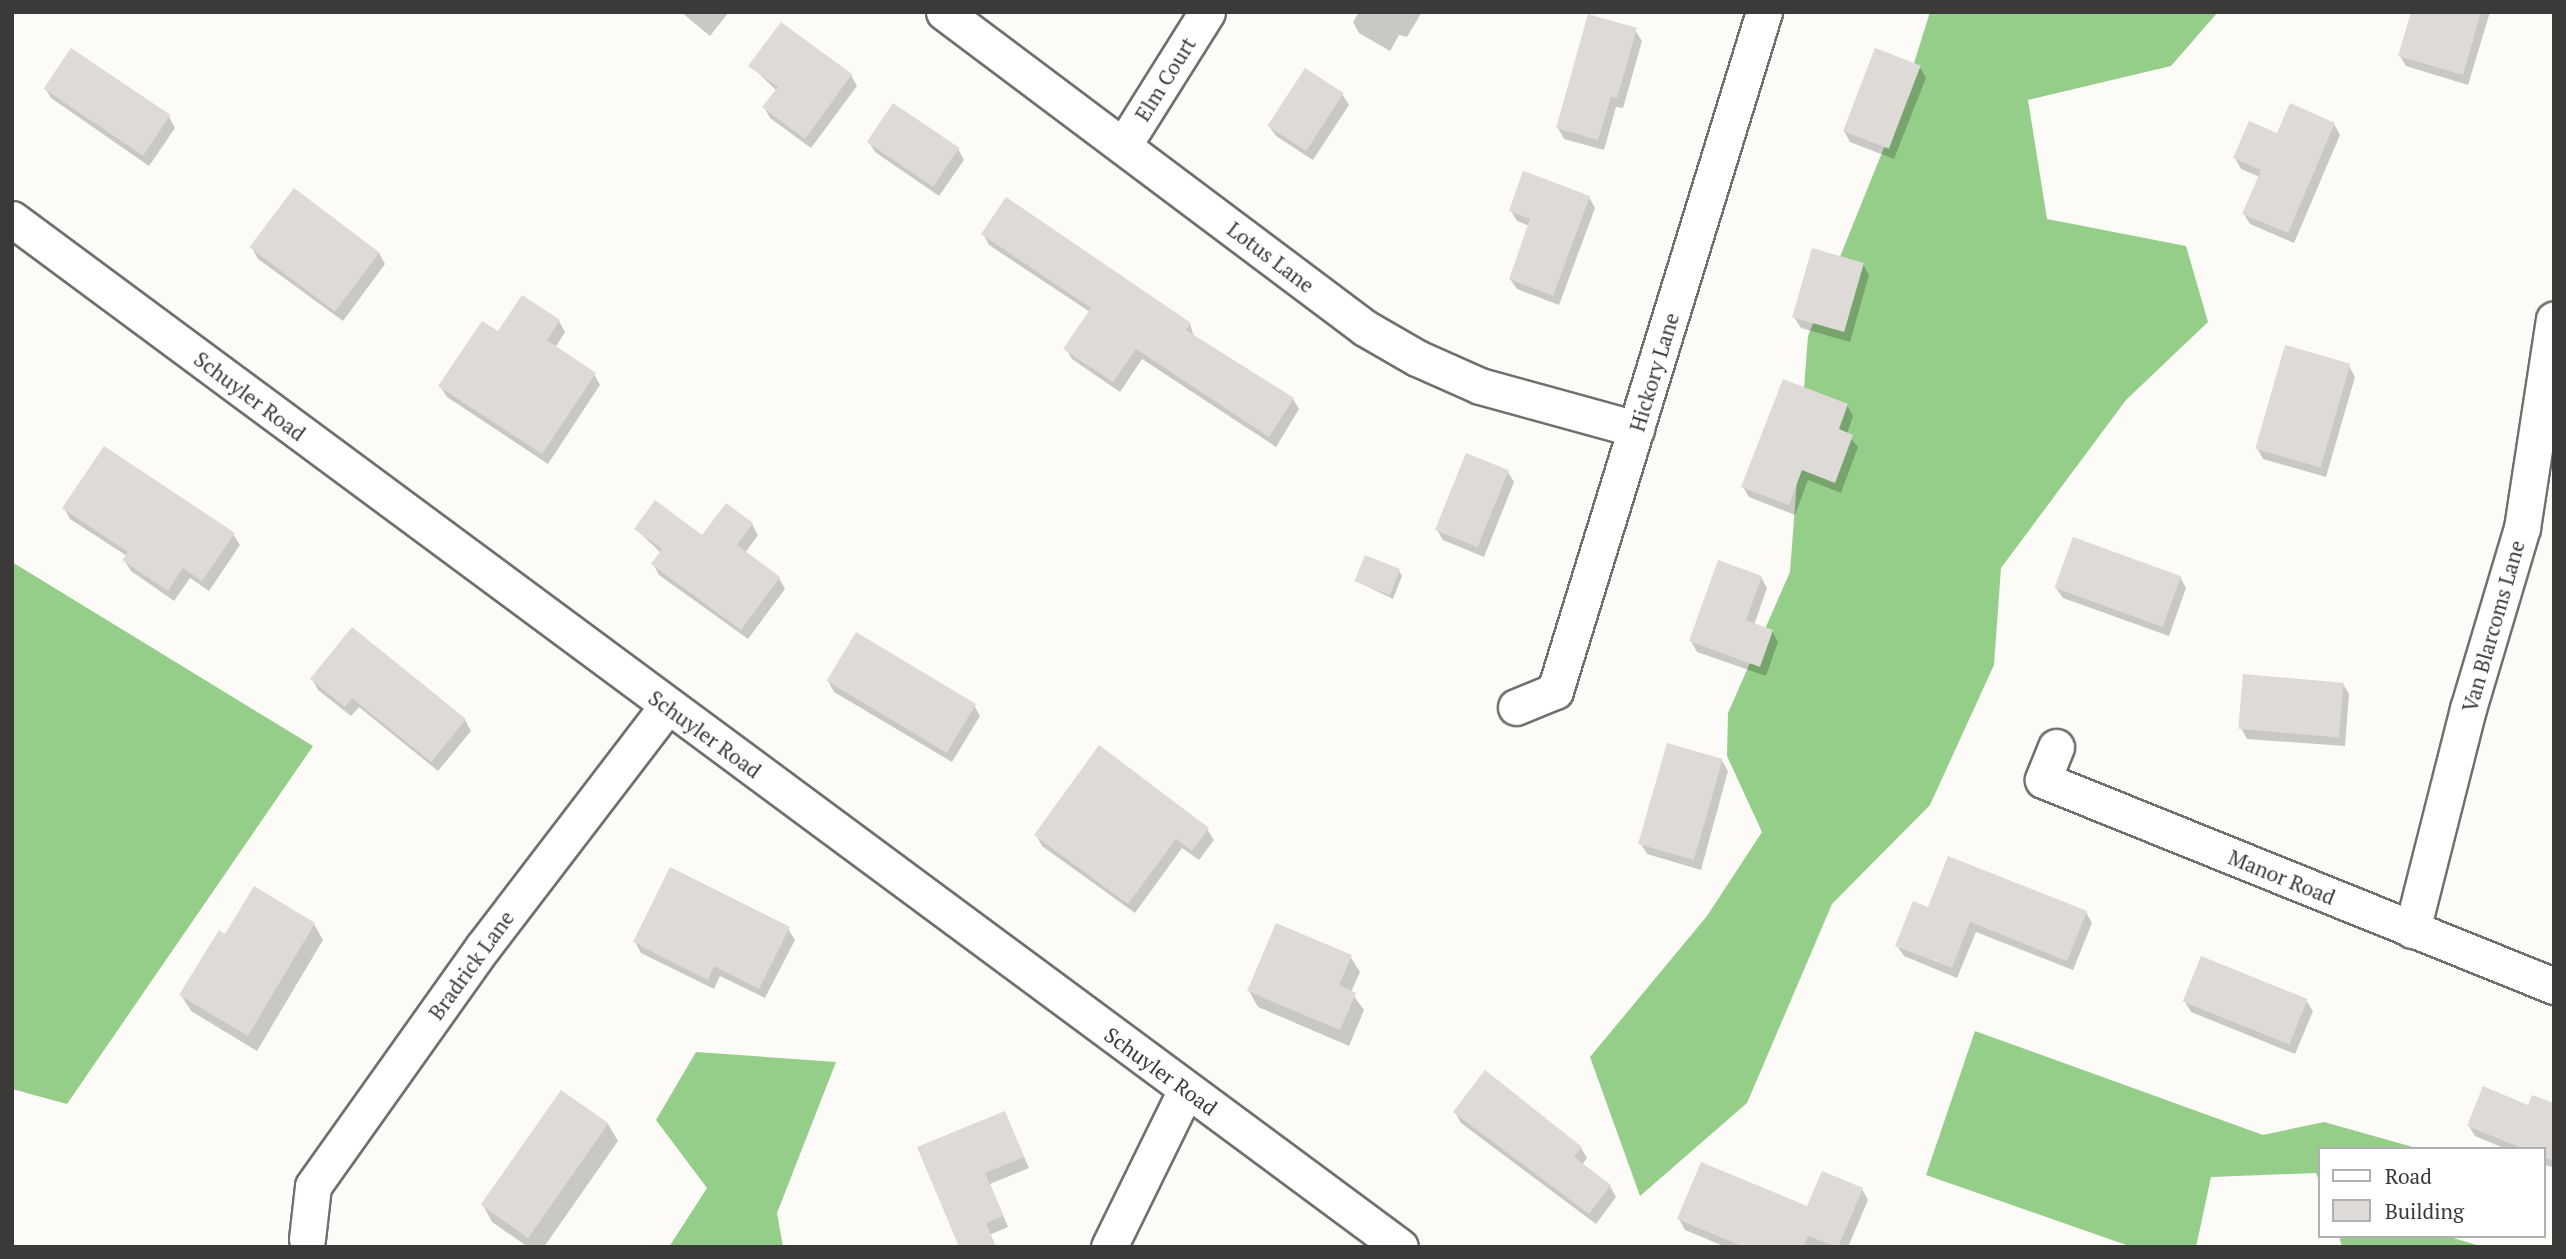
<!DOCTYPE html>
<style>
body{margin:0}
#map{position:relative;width:2566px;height:1259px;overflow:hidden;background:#fcfbf7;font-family:"PT Serif",serif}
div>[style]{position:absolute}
.forest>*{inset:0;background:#95ce89}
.shadow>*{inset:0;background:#0003}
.building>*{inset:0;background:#dedad8;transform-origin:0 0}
.roads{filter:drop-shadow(2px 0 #71706d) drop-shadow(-2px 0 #71706d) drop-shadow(0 2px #71706d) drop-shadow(0 -2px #71706d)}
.minor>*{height:35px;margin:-17.5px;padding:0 17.5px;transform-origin:17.5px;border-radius:17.5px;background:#fff}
span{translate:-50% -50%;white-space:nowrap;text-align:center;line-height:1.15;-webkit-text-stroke:5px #fff;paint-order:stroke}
.street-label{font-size:21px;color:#3b3a39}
.frame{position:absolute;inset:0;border:14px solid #3b3a39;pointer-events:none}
.legend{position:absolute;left:2318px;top:1147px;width:228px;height:91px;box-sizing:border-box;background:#fff;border:2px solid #b1b0b0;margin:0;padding:9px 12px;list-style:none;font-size:21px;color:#3b3a39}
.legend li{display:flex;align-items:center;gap:14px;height:35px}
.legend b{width:35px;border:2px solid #b1b0b0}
</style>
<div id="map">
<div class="forest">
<div style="clip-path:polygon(1930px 12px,2218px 12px,2171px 66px,2028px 100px,2047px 219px,2186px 246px,2208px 322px,2126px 400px,2001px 568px,1994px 665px,1930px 805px,1832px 904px,1747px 1103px,1640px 1196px,1590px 1057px,1707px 916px,1762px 832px,1727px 756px,1728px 713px,1790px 572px,1808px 336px,1900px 108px)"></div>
<div style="clip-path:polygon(12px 562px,313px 746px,67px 1104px,12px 1089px)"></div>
<div style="clip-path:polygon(1975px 1031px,2263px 1135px,2324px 1122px,2420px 1149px,2319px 1149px,2319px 1181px,2316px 1173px,2211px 1177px,2196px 1247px,2132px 1247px,1926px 1175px)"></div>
<div style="clip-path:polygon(696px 1052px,836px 1062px,777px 1213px,783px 1247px,669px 1247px,707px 1188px,656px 1120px)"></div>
<div style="clip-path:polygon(2339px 1236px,2447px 1236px,2483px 1247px,2342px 1247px)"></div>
</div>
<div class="shadow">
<div style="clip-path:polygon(681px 12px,729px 12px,710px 36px)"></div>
<div style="clip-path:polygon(1359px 12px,1422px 12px,1407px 37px,1399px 35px,1390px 51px,1359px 33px,1353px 22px)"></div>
<div style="clip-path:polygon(2413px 12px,2490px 12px,2468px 85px,2406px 66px,2400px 56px)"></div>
<div style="clip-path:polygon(1635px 30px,1642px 41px,1623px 108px,1616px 107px,1604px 150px,1564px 139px,1558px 128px)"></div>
<div style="clip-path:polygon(751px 66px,851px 75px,857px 86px,811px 148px,770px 118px,764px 107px,777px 91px)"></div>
<div style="clip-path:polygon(1920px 67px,1926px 78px,1894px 159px,1850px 142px,1844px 131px)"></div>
<div style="clip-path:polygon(45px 88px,169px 117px,175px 128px,149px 166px,51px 98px)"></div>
<div style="clip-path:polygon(1342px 94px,1349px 105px,1313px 160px,1276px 136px,1269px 126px)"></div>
<div style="clip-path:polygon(2334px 124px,2340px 135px,2294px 243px,2250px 224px,2244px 214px,2260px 177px,2241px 169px,2235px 158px,2278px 136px)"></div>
<div style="clip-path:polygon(869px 142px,958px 149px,964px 160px,939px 196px,875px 152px)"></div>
<div style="clip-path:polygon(1589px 197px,1595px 208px,1559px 305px,1517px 289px,1510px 279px,1530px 226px,1517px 221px,1511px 211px)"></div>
<div style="clip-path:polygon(983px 234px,1190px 324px,1194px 337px,1293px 399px,1299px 409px,1276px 447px,1142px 359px,1120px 392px,1072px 359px,1066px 349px,1090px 312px,989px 245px)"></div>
<div style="clip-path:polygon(252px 248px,379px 253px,385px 264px,343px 321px,258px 259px)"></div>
<div style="clip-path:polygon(1863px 264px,1869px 275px,1850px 342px,1801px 328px,1794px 317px)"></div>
<div style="clip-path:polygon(559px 321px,565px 332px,555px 348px,594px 374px,600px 385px,548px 464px,447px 397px,440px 386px,498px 334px)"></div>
<div style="clip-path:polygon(2349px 366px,2355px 377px,2326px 477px,2263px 459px,2257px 448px)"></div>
<div style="clip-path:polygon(1847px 405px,1853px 416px,1847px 434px,1858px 447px,1841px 493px,1808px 480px,1795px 515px,1749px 497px,1743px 487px)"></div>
<div style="clip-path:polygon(1508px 472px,1514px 482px,1484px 557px,1443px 540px,1437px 530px)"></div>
<div style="clip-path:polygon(726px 506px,752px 524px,758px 535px,745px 553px,779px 578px,785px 589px,748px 639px,659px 575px,653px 564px,661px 553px,636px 529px,703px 537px)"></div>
<div style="clip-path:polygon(64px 508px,233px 534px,240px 545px,209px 591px,190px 578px,174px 601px,131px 571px,124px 560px,127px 556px,70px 519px)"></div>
<div style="clip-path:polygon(1399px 571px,1402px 576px,1393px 599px,1356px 581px)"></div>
<div style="clip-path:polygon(1761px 577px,1767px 588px,1754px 625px,1772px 631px,1778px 642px,1766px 676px,1697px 652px,1691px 641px)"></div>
<div style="clip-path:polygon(2180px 577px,2186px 588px,2169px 636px,2063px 598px,2056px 588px)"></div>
<div style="clip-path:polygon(312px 679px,465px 720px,471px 731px,438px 771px,359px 707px,351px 716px,318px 690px)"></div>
<div style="clip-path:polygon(828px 681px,974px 705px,980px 716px,952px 762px,834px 692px)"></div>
<div style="clip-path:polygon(2343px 684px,2349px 694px,2345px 746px,2247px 739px,2241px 728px)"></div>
<div style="clip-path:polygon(1722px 761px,1728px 771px,1701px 870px,1647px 854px,1641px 844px)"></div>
<div style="clip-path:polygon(1207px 829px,1214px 840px,1199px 860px,1182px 848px,1135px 913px,1042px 846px,1036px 835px)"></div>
<div style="clip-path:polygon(1929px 909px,2086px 912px,2092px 923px,2073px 970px,1976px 932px,1957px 978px,1904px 956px,1897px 946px)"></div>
<div style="clip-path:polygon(314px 924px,323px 940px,257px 1051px,191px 1011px,181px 995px)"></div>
<div style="clip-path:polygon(788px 929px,795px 940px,765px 998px,720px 976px,714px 989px,641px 953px,635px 942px)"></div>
<div style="clip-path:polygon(1350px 956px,1360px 972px,1351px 992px,1364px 1010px,1349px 1046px,1258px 1007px,1249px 991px)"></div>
<div style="clip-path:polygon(2306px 1000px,2313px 1011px,2295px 1054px,2191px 1012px,2185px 1002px)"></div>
<div style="clip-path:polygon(562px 1092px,608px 1124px,618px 1141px,544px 1247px,528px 1247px,492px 1222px,483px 1205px)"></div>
<div style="clip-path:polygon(2554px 1105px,2554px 1168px,2543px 1164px,2543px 1149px,2506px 1149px,2475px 1136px,2469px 1126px,2529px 1107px)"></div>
<div style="clip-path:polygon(1455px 1112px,1581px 1148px,1587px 1158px,1582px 1165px,1610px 1186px,1616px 1197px,1596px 1224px,1461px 1123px)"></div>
<div style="clip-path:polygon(1005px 1113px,1029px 1168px,990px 1184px,1008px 1227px,961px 1247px)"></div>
<div style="clip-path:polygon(1862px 1189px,1868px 1200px,1848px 1247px,1726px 1247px,1685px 1230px,1679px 1219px,1808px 1209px)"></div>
</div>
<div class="building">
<div style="clip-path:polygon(2411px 12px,2481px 12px,2463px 75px,2398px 56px)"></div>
<div style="clip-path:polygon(1588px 14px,1637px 28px,1617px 98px,1611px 97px,1598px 140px,1556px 128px)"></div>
<div style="clip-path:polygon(781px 22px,852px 74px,805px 139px,762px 107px,778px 87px,748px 66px)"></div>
<div style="left:71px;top:48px;width:120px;height:49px;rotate:34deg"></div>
<div style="left:1875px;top:48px;width:49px;height:89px;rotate:21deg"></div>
<div style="left:1305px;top:68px;width:46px;height:69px;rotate:33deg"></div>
<div style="left:893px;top:103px;width:80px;height:47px;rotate:34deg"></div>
<div style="clip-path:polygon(2290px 103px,2335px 123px,2288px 233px,2242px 214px,2261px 170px,2233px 158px,2249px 121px,2277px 133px)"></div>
<div style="clip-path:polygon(1523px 171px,1590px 196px,1553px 296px,1509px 279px,1530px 219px,1509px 211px)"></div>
<div style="left:294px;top:188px;width:107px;height:74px;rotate:37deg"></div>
<div style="clip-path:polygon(1006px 197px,1191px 323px,1186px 330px,1294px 398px,1269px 437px,1136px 349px,1113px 382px,1063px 349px,1091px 308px,981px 234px)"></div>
<div style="left:1812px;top:248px;width:54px;height:72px;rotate:16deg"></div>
<div style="clip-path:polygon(522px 295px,560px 320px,547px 340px,596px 373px,542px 454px,438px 386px,482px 321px,498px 331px)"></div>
<div style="left:2285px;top:345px;width:68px;height:108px;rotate:16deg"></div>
<div style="clip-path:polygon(1783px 379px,1848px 404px,1839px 429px,1853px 435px,1835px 483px,1802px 470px,1789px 505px,1741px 487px)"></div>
<div style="clip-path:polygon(104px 446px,235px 533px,202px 581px,183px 568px,168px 591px,122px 560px,128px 552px,62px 508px)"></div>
<div style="left:1466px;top:453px;width:46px;height:83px;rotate:22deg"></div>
<div style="clip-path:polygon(655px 500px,702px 535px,726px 503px,753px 523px,737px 545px,780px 577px,741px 630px,651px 564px,662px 549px,634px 529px)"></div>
<div style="left:2073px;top:537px;width:115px;height:54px;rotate:20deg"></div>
<div style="left:1365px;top:555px;width:38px;height:28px;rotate:22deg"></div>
<div style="clip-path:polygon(1718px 560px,1762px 576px,1746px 620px,1773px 630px,1760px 667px,1689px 641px)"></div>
<div style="clip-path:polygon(352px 627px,466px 719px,431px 762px,352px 698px,345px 707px,310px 679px)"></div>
<div style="left:856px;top:632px;width:140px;height:57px;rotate:31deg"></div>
<div style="left:2243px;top:674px;width:101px;height:55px;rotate:5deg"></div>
<div style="left:1667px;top:743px;width:58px;height:105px;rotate:16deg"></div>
<div style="clip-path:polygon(1099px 745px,1209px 828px,1192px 851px,1176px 839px,1128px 904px,1034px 835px)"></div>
<div style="clip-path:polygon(1948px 856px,2087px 911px,2067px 961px,1970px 922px,1952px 968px,1895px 946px,1913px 901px,1928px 907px)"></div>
<div style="clip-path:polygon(670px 867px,790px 927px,759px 989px,714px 966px,708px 980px,633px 942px)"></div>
<div style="clip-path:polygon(254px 886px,315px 923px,248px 1036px,179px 995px,219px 930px,225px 934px)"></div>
<div style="clip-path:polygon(1276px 923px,1352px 955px,1339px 985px,1356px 993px,1340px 1030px,1247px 991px)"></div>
<div style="left:2201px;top:956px;width:115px;height:49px;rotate:22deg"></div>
<div style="clip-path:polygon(1485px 1070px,1582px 1147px,1574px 1157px,1611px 1185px,1589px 1214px,1453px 1112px)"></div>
<div style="clip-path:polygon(2483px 1086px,2528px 1105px,2532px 1095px,2554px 1103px,2554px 1161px,2543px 1157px,2543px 1149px,2524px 1149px,2467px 1126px)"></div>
<div style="left:561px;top:1090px;width:58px;height:140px;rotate:35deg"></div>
<div style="clip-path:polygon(1005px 1111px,1024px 1157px,985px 1173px,1003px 1216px,986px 1223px,996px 1247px,959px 1247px,917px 1147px)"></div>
<div style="clip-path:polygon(1701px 1162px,1807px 1206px,1822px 1171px,1863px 1188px,1838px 1247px,1808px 1236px,1803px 1247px,1744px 1247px,1677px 1219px)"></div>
</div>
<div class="roads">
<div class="minor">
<div style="left:944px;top:12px;width:526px;rotate:36.89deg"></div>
<div style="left:1365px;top:328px;width:60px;rotate:30deg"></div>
<div style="left:1417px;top:358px;width:69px;rotate:24deg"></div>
<div style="left:1480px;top:386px;width:162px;rotate:15.4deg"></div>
<div style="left:1123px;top:146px;width:158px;rotate:-57.9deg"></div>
<div style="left:12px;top:219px;width:1727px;rotate:36.52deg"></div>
<div style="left:1516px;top:707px;width:42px;rotate:-22.3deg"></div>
<div style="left:1555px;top:691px;width:710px;rotate:-72.89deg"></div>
<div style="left:2056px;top:747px;width:35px;rotate:112deg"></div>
<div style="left:2043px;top:780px;width:551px;rotate:21.96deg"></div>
<div style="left:2412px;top:930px;width:228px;rotate:-75.8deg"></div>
<div style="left:2468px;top:709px;width:189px;rotate:-73.4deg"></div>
<div style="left:2522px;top:528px;width:211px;rotate:-81.3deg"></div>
<div style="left:307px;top:1239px;width:53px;rotate:-83.5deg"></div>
<div style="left:313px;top:1186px;width:293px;rotate:-54.6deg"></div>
<div style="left:483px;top:947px;width:303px;rotate:-52.6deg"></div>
<div style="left:1109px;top:1247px;width:175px;rotate:-63.9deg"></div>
</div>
</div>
<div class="street-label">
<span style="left:1165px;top:79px;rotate:-58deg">Elm Court</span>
<span style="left:1271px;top:257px;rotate:37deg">Lotus Lane</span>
<span style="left:1654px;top:372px;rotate:-73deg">Hickory Lane</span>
<span style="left:250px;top:396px;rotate:37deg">Schuyler Road</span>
<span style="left:2493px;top:626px;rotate:-74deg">Van Blarcoms Lane</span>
<span style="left:705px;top:734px;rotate:36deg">Schuyler Road</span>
<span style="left:2282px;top:877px;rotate:22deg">Manor Road</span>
<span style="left:471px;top:965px;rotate:-54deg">Bradrick Lane</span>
<span style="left:1161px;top:1071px;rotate:36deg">Schuyler Road</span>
</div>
<div class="frame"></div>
<ul class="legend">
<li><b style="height:9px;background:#fff"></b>Road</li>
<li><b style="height:19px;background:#dedad8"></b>Building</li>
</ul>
</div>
